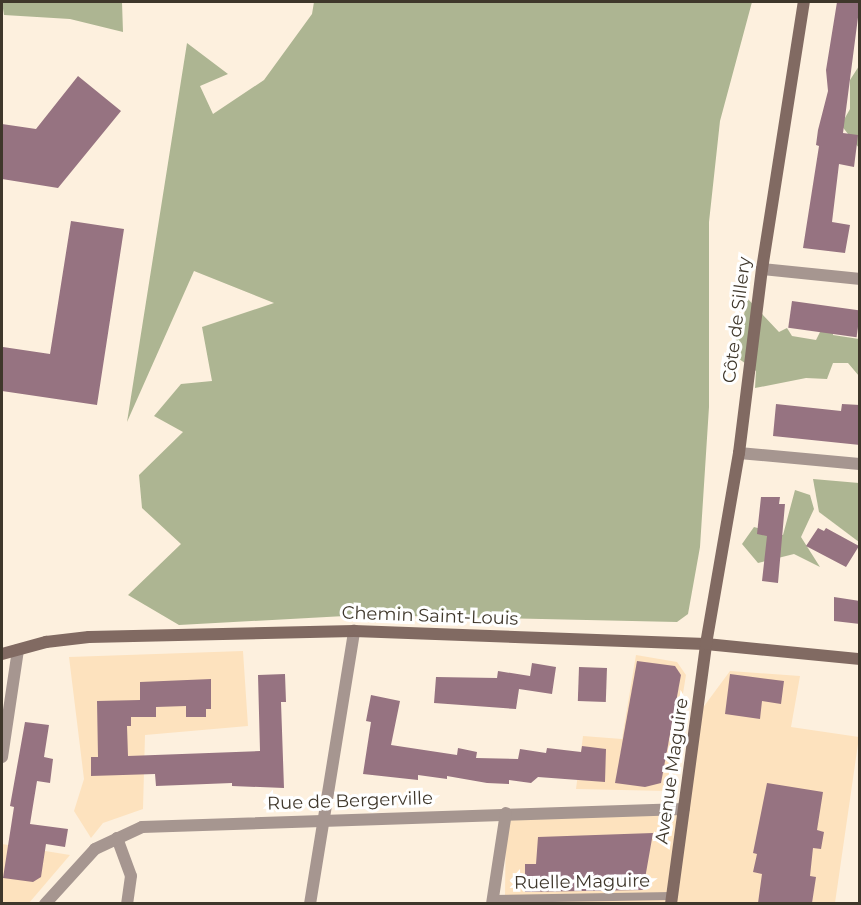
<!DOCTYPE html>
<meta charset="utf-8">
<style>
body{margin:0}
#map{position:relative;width:861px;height:905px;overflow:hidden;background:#fdf0de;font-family:Montserrat,sans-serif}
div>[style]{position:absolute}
.built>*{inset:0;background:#fde2be}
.forest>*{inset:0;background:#adb592}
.building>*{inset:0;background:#967381;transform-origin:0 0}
.lane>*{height:8px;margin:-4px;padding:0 4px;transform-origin:4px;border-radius:4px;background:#a69690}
.street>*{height:12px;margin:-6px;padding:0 6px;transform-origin:6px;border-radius:6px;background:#a69690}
.secondary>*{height:12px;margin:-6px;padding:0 6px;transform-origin:6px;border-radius:6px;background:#816a62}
span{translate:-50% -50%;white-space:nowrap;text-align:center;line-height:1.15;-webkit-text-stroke:6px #fff;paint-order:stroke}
.street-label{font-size:18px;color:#3f372b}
.frame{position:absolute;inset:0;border:3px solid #3f372b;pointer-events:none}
</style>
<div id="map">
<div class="built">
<div style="clip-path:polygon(243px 651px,248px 726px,145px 735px,143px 809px,103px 823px,91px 838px,74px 811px,84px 779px,69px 657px)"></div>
<div style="clip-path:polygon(636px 655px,677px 662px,686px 675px,667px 791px,576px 789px,583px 736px,622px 739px)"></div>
<div style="clip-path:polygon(730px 671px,800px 676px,791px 727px,859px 737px,835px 903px,574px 904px,505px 895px,506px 813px,684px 809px,699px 713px)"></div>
<div style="clip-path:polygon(2px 844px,70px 855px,29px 903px,2px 903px)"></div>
</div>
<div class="forest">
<div style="clip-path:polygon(2px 2px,122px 2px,123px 32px,70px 19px,4px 15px)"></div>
<div style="clip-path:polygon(314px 2px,752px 2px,720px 121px,709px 222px,709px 407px,700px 547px,688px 614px,677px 622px,363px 615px,179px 625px,128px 595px,181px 544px,142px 508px,139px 475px,183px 432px,154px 416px,181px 384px,212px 381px,202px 327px,274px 303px,194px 271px,127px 422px,187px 43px,228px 74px,200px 86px,213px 114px,264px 80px,312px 14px)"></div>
<div style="clip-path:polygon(859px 66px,859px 148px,841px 125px,850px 109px,850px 80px)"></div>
<div style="clip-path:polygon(747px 298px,779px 332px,787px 328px,792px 336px,816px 340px,822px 328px,833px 323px,833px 335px,859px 339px,859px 376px,848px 363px,833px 363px,827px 379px,806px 378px,755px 388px,756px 371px,728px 351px,741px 332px)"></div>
<div style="clip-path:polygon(813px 479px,859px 483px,859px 542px,819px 512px)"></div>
<div style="clip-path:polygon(795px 490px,810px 495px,814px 509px,801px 537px,820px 567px,794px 554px,758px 563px,742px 544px,754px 527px,783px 535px)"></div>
</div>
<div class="building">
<div style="clip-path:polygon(837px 2px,860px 2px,843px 133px,858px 135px,854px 167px,839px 164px,832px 222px,850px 225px,845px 253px,803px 248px,819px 146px,816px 145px,818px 130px,828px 91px,826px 70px)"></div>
<div style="clip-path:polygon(78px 76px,121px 111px,58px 188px,2px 179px,2px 124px,36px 129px)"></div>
<div style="clip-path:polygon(71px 221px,124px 229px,97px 405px,2px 391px,3px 347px,50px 354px)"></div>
<div style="left:792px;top:301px;width:69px;height:27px;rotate:8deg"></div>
<div style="clip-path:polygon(776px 404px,841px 411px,842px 404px,860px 405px,860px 445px,773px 436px)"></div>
<div style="clip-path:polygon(761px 497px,780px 497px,779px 504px,785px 504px,778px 583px,762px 581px,767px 536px,757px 534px)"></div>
<div style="clip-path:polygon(818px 528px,824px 531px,826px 528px,859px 546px,846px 567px,806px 546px)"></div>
<div style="clip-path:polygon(834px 597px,860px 601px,860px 624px,834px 621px)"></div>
<div style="clip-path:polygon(637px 661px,675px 666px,681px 675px,661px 783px,645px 787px,615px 783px)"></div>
<div style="clip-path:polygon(532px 663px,556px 667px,552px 694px,519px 689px,516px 709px,434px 703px,436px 677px,497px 678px,498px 671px,530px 676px)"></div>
<div style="left:579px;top:667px;width:28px;height:34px;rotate:2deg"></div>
<div style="clip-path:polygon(285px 674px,286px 702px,281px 702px,284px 788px,232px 786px,232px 783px,156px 786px,155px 774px,91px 776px,91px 757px,98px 757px,97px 701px,140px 700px,140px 682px,211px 679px,211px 709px,206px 709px,206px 717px,186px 717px,186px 706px,156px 707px,156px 717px,131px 717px,131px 726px,127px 726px,128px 756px,260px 751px,258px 675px)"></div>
<div style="clip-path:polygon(730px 674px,784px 681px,781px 704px,762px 701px,760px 719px,725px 714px)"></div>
<div style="clip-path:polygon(371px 695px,400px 701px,391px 745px,457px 755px,458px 748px,477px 752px,476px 758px,518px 759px,520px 749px,546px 753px,547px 748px,581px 752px,582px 746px,606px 749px,605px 782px,538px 777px,531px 783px,509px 780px,509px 784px,487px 783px,447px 776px,447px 779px,418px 775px,418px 780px,363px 774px,371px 722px,366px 721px)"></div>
<div style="clip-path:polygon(25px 722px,49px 725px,44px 757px,53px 759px,50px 783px,37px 781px,30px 824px,68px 829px,65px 847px,46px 844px,41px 877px,33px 882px,3px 878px,14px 807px,10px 806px)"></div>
<div style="clip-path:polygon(767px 783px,823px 792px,817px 830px,824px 832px,821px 849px,813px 848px,810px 876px,816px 877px,812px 903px,758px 903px,762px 874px,753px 872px,757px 854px,753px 853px)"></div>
<div style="clip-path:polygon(653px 833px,643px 890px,525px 892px,525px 864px,536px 864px,538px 837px)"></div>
</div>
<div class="lane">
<div style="left:493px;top:899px;width:179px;rotate:-1deg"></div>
</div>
<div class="street">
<div style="left:762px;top:269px;width:99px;rotate:5.8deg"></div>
<div style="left:739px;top:453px;width:121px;rotate:5.2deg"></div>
<div style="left:2px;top:757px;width:108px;rotate:-81.5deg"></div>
<div style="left:117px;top:838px;width:40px;rotate:69.8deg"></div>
<div style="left:131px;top:876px;width:28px;rotate:98deg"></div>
<div style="left:45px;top:904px;width:74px;rotate:-47.7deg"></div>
<div style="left:95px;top:849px;width:52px;rotate:-25.1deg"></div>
<div style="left:142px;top:827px;width:542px;rotate:-1.9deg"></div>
<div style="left:310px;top:904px;width:277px;rotate:-80.8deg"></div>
<div style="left:492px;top:904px;width:92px;rotate:-81.3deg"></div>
</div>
<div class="secondary">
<div style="left:2px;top:654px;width:46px;rotate:-15.3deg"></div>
<div style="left:46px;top:642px;width:43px;rotate:-6.6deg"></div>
<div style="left:89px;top:637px;width:265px;rotate:-1.3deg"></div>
<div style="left:354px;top:631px;width:352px;rotate:2.1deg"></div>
<div style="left:706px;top:644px;width:155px;rotate:5.6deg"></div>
<div style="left:671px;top:904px;width:262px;rotate:-82.3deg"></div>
<div style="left:706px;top:644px;width:194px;rotate:-80.2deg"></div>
<div style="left:739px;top:453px;width:185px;rotate:-82.9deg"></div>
<div style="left:762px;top:269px;width:270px;rotate:-81.1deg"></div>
</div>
<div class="street-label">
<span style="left:737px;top:320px;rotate:-83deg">Côte de Sillery</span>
<span style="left:430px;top:616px;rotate:2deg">Chemin Saint-Louis</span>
<span style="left:672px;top:771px;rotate:-82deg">Avenue Maguire</span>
<span style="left:350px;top:801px;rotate:-2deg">Rue de Bergerville</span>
<span style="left:582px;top:882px;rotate:-1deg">Ruelle Maguire</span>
</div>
<div class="frame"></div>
</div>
